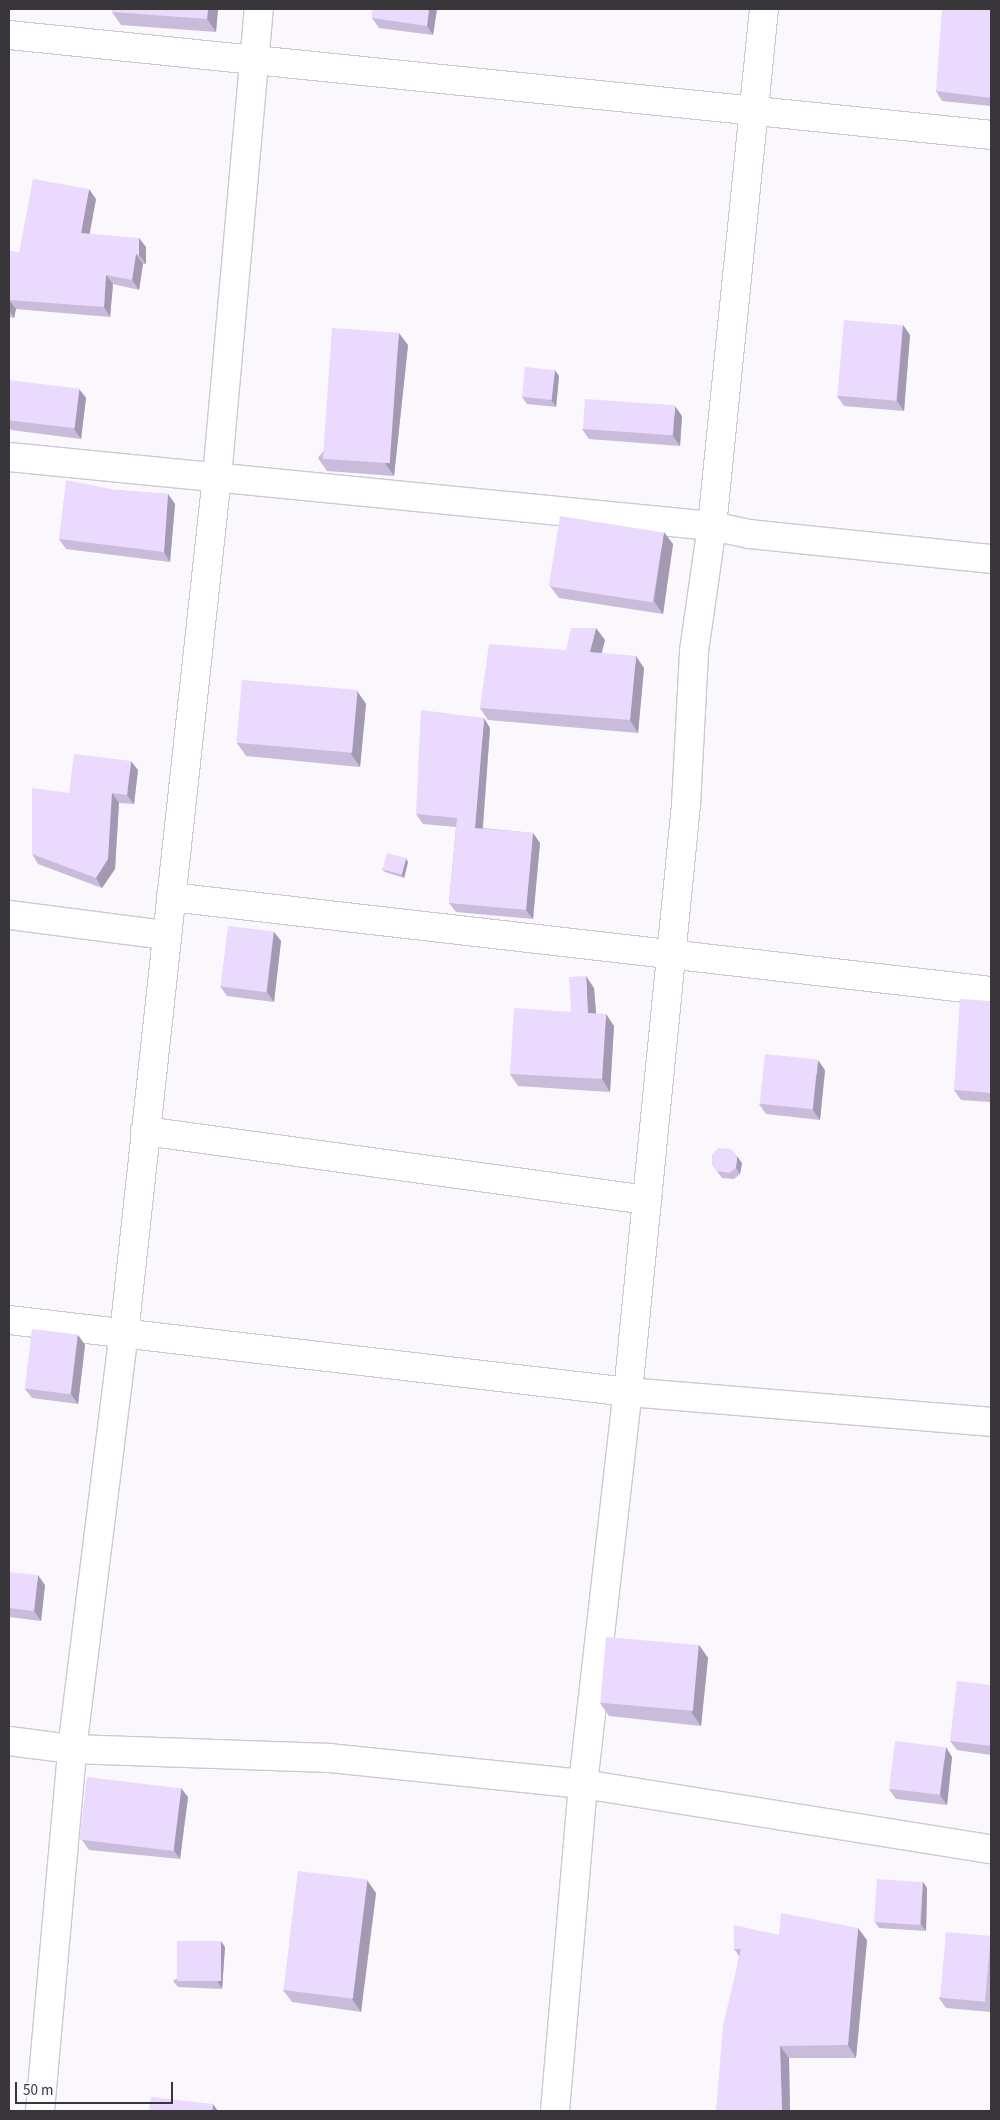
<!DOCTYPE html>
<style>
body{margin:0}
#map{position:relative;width:1000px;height:2120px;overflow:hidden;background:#faf7fd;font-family:"Source Sans 3",sans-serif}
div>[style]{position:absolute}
.roads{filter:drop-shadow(1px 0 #cdc8d3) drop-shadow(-1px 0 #cdc8d3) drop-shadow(0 1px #cdc8d3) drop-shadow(0 -1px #cdc8d3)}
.minor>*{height:28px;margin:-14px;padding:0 14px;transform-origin:14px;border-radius:14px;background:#fff}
.wall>*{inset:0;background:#c9bbda}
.shaded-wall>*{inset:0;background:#a499b2}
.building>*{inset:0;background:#eadafe;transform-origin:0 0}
span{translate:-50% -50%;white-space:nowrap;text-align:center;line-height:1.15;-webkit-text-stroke:4px #faf7fd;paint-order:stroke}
.frame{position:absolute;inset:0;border:10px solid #38363a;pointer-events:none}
.scale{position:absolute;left:15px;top:2082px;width:158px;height:22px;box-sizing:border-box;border:2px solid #38363a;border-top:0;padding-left:6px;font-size:15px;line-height:18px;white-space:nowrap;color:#38363a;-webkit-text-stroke:4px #faf7fd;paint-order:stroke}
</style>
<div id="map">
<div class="roads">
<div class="minor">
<div style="left:9px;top:35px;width:987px;rotate:5.81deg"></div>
<div style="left:9px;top:457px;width:706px;rotate:5.61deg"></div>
<div style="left:712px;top:526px;width:39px;rotate:12deg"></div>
<div style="left:750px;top:534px;width:242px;rotate:5.9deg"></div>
<div style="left:171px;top:897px;width:825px;rotate:6.54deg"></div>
<div style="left:9px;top:915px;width:158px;rotate:7.3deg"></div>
<div style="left:145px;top:1131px;width:507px;rotate:7.83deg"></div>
<div style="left:9px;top:1320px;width:623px;rotate:6.63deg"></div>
<div style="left:628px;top:1392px;width:364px;rotate:4.7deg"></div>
<div style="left:9px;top:1741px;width:64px;rotate:7.2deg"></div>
<div style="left:72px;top:1749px;width:258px;rotate:2deg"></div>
<div style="left:330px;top:1758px;width:254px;rotate:5.9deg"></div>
<div style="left:583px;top:1784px;width:413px;rotate:9.1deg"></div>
<div style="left:40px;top:2111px;width:363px;rotate:-84.9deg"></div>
<div style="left:72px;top:1749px;width:418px;rotate:-82.9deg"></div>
<div style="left:124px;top:1334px;width:862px;rotate:-83.81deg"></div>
<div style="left:217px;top:477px;width:470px;rotate:-84.9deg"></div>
<div style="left:555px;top:2111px;width:328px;rotate:-85.1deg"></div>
<div style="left:583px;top:1784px;width:395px;rotate:-83.5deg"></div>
<div style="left:628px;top:1392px;width:590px;rotate:-84.36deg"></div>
<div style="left:686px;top:805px;width:154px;rotate:-87deg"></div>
<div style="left:694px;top:651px;width:126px;rotate:-81.8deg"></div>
<div style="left:712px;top:526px;width:520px;rotate:-84.26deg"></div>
</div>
</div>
<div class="wall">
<div style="clip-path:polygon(112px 9px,218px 9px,216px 32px,121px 25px,112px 12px)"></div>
<div style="clip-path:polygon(373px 9px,437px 9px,433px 35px,379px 28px,372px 18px)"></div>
<div style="clip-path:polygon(991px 9px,991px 106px,942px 101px,936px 91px)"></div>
<div style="clip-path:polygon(96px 199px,89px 234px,146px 247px,146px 264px,143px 264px,139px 290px,113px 284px,110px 317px,16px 309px,14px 318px,9px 317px,9px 251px,19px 253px)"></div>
<div style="clip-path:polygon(903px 325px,910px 335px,904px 411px,844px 406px,837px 396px)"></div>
<div style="clip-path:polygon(408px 345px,394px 476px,327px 471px,318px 458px)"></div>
<div style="clip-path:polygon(559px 376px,556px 407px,527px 404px,522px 397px)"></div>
<div style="clip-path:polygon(9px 384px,79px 389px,86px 398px,81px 439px,11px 430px,9px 426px)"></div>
<div style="clip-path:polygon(682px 416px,680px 446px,589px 439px,582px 429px)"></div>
<div style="clip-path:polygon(116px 490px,168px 494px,175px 504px,170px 562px,66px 549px,59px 539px)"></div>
<div style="clip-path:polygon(673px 544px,663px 614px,559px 598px,550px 586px)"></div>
<div style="clip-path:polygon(605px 640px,601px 653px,644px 668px,638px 733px,488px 720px,480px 708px,566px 650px)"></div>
<div style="clip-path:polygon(357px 691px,366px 704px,360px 767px,246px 756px,237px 743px)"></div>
<div style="clip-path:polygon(490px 728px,483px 828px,533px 833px,540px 843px,533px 919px,456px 912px,449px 903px,456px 827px,423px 824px,416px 814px)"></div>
<div style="clip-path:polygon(138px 770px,134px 804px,119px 803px,115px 869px,102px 888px,38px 864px,32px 854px,69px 793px)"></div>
<div style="clip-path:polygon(408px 862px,404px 878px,385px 872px,382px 869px)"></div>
<div style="clip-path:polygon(274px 932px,281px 941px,274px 1002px,227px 996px,220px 986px)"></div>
<div style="clip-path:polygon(594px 988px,596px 1013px,614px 1026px,610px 1092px,518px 1086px,510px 1074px)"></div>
<div style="clip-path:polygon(991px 1001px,991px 1102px,961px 1100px,954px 1090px)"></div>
<div style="clip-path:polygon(825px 1070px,820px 1120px,766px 1114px,759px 1104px)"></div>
<div style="clip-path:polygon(742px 1163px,740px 1174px,734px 1179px,722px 1178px,712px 1164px)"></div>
<div style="clip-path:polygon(78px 1335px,85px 1345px,78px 1404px,32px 1398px,25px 1389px)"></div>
<div style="clip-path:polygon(9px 1572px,45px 1585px,41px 1621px,9px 1617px)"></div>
<div style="clip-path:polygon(699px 1645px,708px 1658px,701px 1726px,609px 1716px,600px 1703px)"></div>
<div style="clip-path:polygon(991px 1685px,991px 1755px,957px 1750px,950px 1741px)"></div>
<div style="clip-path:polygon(952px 1757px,947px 1805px,896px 1799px,889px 1789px)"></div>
<div style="clip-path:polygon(188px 1797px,180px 1859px,89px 1850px,82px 1840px)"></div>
<div style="clip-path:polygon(923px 1882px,927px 1888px,926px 1931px,879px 1928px,875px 1922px)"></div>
<div style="clip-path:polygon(376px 1893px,361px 2012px,292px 2002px,283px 1990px)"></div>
<div style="clip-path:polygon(779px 1935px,867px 1940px,856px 2058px,789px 2058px,790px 2111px,716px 2111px,739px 1956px,734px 1949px)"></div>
<div style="clip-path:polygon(991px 1936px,991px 2012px,946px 2008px,939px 1998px)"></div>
<div style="clip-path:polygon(225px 1947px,222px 1989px,178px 1987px,173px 1981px)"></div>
</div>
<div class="shaded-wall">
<div style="clip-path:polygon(208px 9px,218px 9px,216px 32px,207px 19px)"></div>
<div style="clip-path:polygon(429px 9px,437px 9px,433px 35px,427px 26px)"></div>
<div style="clip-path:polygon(89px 189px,96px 199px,88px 243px,81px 233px)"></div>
<div style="clip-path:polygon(139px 238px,146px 247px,146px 264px,139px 255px)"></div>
<div style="clip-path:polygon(136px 254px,143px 264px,139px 290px,132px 280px)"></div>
<div style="clip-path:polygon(106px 275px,113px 284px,110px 317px,104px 307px)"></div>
<div style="clip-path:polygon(9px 300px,16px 309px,14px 318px,9px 310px)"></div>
<div style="clip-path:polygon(903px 325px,910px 335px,904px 411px,897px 401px)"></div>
<div style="clip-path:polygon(399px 333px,408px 345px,394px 476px,385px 463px)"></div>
<div style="clip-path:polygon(555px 370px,559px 376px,556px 407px,551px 400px)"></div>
<div style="clip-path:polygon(79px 389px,86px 398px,81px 439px,74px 429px)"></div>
<div style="clip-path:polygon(675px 406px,682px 416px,680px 446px,673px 436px)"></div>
<div style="clip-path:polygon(168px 494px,175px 504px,170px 562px,164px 552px)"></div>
<div style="clip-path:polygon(664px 532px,673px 544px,663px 614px,654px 601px)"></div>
<div style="clip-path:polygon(596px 628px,605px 640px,599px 664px,590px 652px)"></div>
<div style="clip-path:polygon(636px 656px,644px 668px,638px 733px,630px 720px)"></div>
<div style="clip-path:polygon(357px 691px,366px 704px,360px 767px,351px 754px)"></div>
<div style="clip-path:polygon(484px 718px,490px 728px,482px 837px,475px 828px)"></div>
<div style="clip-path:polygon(131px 761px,138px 770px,134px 804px,127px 795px)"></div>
<div style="clip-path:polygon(112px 793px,119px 803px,115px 869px,102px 888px,96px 878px)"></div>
<div style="clip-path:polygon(533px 833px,540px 843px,533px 919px,526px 910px)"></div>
<div style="clip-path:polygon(406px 858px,408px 862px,404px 878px,401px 874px)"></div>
<div style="clip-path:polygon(274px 932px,281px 941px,274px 1002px,267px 992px)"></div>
<div style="clip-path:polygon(586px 976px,594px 988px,597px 1025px,588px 1013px)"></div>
<div style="clip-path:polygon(606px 1014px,614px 1026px,610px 1092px,602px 1079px)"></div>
<div style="clip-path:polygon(818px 1060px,825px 1070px,820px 1120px,813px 1110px)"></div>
<div style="clip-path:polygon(737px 1156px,742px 1163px,740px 1174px,736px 1168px)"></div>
<div style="clip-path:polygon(78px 1335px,85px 1345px,78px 1404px,71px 1394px)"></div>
<div style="clip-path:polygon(38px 1575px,45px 1585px,41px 1621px,34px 1611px)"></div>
<div style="clip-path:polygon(699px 1645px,708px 1658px,701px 1726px,692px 1713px)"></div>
<div style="clip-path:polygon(946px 1747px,952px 1757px,947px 1805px,940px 1795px)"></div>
<div style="clip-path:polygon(181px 1788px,188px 1797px,180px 1859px,173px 1849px)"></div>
<div style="clip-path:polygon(367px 1880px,376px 1893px,361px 2012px,352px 1999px)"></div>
<div style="clip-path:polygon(923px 1882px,927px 1888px,926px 1931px,921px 1924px)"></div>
<div style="clip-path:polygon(858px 1928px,867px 1940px,856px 2058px,848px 2045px)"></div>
<div style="clip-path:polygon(221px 1941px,225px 1947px,222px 1989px,218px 1982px)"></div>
<div style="clip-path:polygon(780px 2046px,789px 2058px,790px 2111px,782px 2111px)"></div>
<div style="clip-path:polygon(213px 2104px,218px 2111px,212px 2111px)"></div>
</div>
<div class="building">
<div style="clip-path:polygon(112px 9px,208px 9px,207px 19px,112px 12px)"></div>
<div style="clip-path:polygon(373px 9px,429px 9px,427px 26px,372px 18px)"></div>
<div style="clip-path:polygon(942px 9px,991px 9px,991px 98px,936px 91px)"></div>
<div style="clip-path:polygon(33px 179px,89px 189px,81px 233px,139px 238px,139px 255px,136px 254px,132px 280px,106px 275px,104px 307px,9px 300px,9px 302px,9px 251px,19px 253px)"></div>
<div style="left:844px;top:320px;width:59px;height:76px;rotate:5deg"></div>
<div style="left:332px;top:328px;width:67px;height:131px;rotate:4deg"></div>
<div style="left:525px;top:367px;width:30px;height:30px;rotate:6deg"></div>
<div style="left:9px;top:380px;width:71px;height:40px;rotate:7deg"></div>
<div style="left:585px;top:399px;width:90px;height:30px;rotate:4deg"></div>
<div style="clip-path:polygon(66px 480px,116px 490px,168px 494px,164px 552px,59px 539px)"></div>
<div style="left:560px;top:516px;width:105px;height:71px;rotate:9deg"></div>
<div style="clip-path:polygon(571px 628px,596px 628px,590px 652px,636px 656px,630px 720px,480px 708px,489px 644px,566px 650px)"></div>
<div style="left:242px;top:680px;width:116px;height:63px;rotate:5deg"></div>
<div style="clip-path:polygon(421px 710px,484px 718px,475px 828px,533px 833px,526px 910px,449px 903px,457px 818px,416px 814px)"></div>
<div style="clip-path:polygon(74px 754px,131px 761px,127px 795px,112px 793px,108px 859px,96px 878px,32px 854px,32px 788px,69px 793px)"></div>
<div style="left:387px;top:853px;width:20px;height:17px;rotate:15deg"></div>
<div style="left:228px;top:926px;width:46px;height:61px;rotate:7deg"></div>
<div style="clip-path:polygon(586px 976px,588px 1013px,606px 1014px,602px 1079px,510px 1074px,514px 1008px,571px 1012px,569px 977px)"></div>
<div style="clip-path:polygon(960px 999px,991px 1001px,991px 1093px,954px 1090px)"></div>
<div style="left:765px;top:1054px;width:53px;height:50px;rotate:6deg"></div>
<div style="clip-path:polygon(718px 1148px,731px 1149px,737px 1156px,736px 1168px,729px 1173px,717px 1171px,712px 1164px,712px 1155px)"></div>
<div style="left:32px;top:1329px;width:46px;height:60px;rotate:7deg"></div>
<div style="clip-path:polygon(9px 1572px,38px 1575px,34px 1611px,9px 1608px)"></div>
<div style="left:606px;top:1637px;width:93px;height:66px;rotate:5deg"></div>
<div style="clip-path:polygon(957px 1681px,991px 1685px,991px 1746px,950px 1741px)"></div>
<div style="left:895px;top:1741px;width:51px;height:48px;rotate:7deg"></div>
<div style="left:87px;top:1777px;width:95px;height:63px;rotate:7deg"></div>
<div style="left:298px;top:1871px;width:70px;height:120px;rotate:7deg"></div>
<div style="left:877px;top:1879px;width:46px;height:43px;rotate:4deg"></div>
<div style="clip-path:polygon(781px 1913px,858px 1928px,848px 2045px,780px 2046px,782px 2111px,716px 2111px,723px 2026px,741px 1949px,734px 1949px,734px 1925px,779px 1935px)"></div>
<div style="left:946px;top:1932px;width:45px;height:66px;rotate:5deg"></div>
<div style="left:177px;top:1941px;width:44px;height:40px"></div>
<div style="clip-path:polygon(151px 2097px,213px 2104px,212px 2111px,149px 2111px)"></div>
</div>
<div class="frame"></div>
<div class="scale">50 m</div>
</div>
